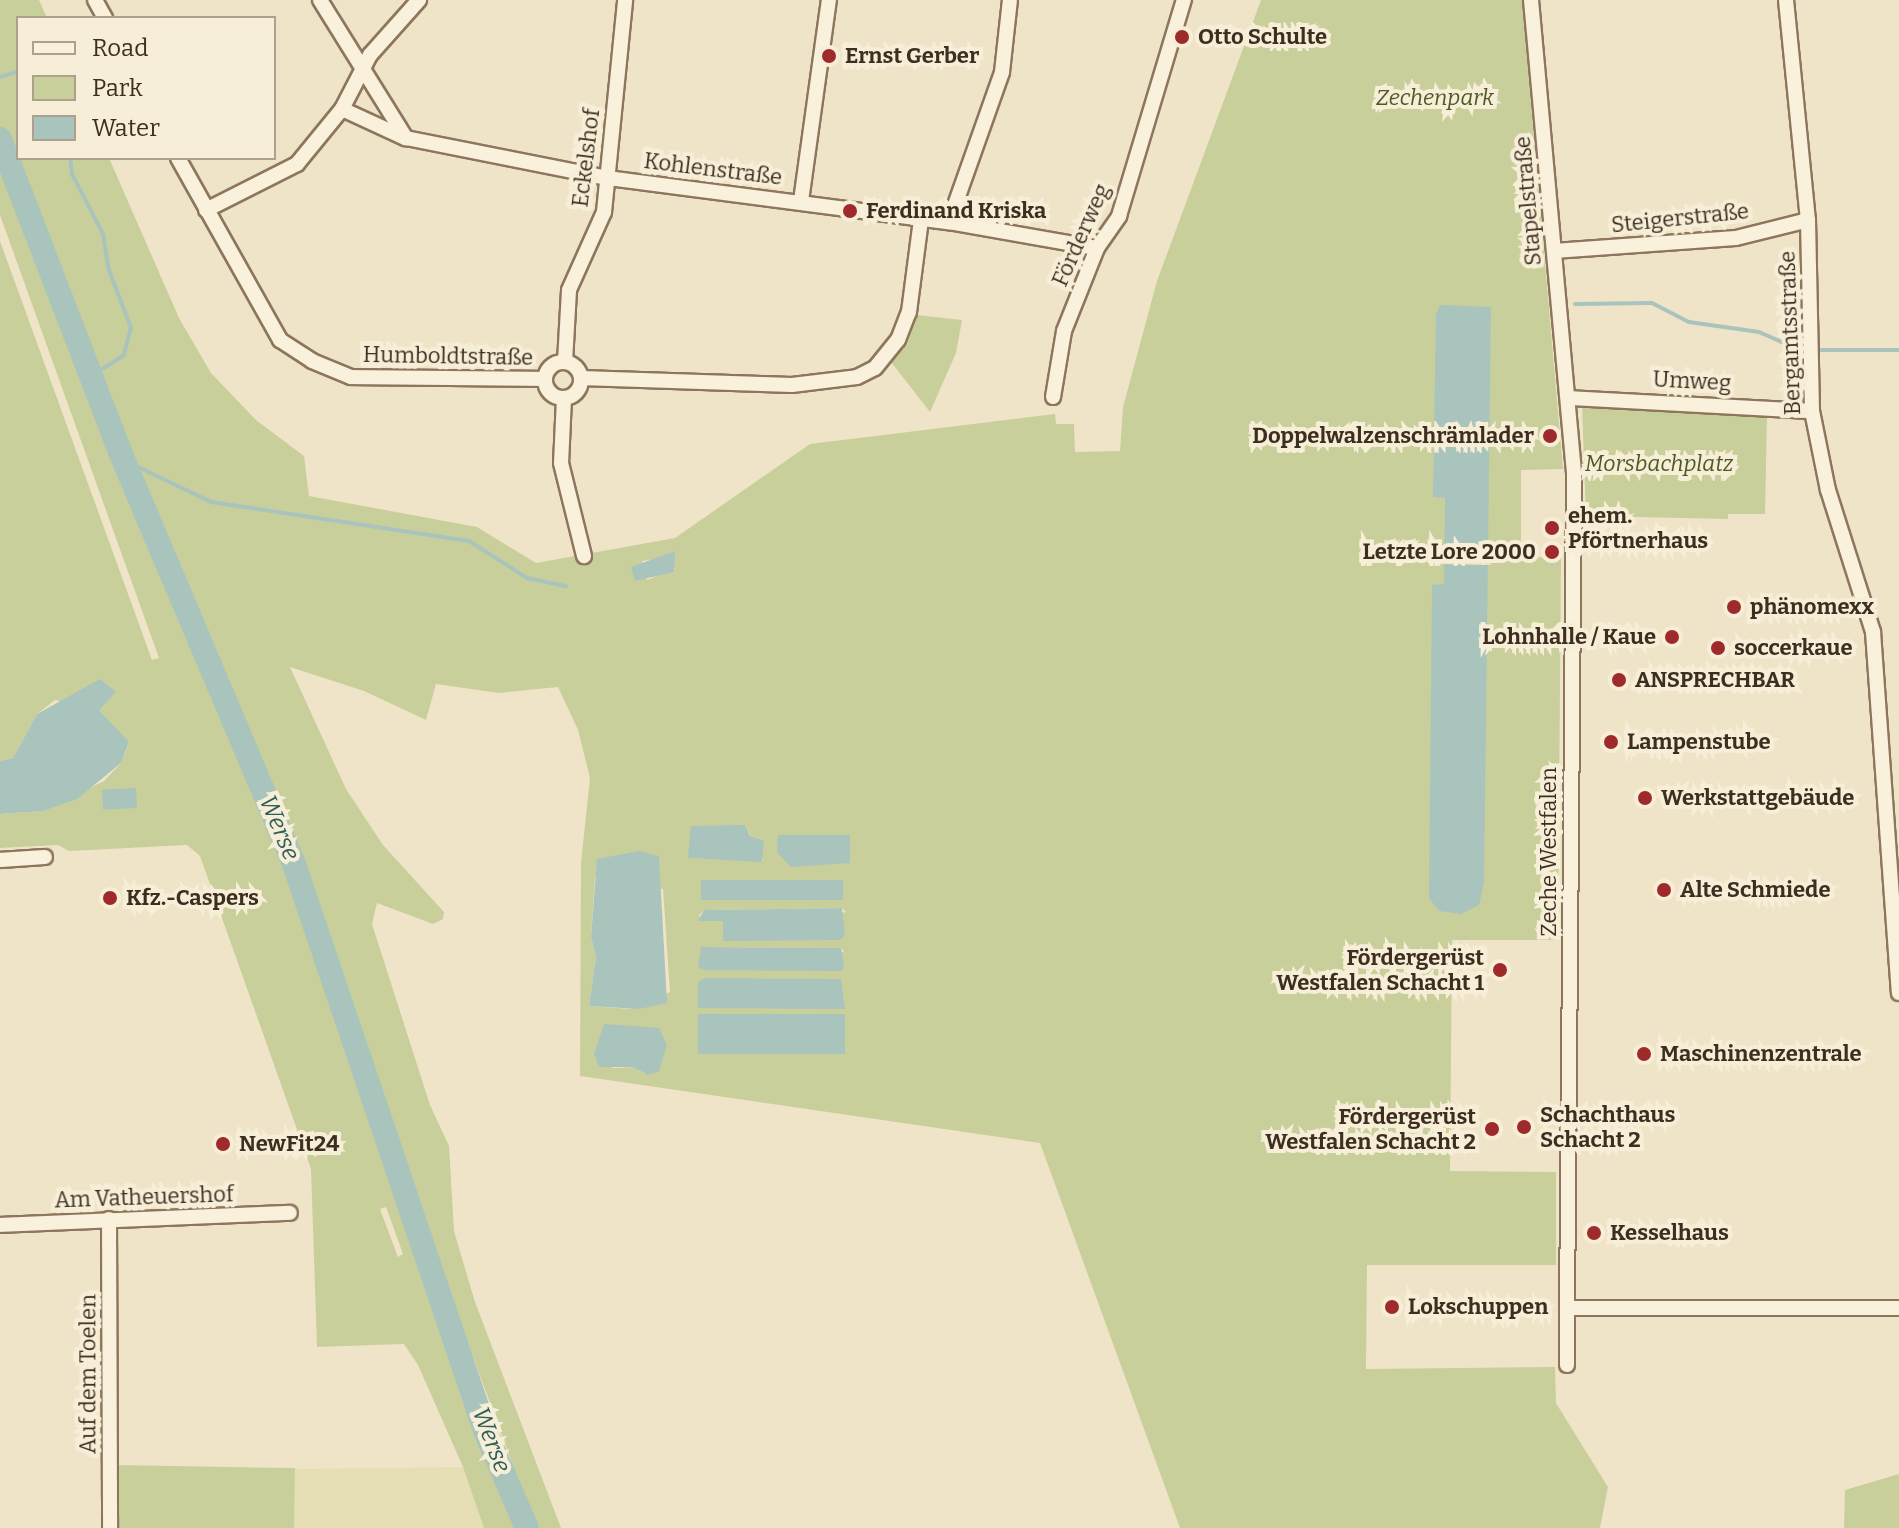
<!DOCTYPE html>
<meta charset="utf-8">
<style>
body{margin:0}
#map{position:relative;width:1899px;height:1528px;overflow:hidden;background:#f0e4c8;font-family:Bitter,serif}
div>[style]{position:absolute}
.farmland>*{inset:0;background:#e6deb5}
.green>*{inset:0;background:#c9cf9b;transform-origin:0 0}
.water>*{inset:0;background:#a9c4bc;transform-origin:0 0}
.pier>*{inset:0;background:#f0e4c8;transform-origin:0 0}
.stream>*{height:4px;margin:-2px;padding:0 2px;transform-origin:2px;border-radius:2px;background:#a9c4bc}
.river>*{height:24px;margin:-12px;padding:0 12px;transform-origin:12px;border-radius:12px;background:#a9c4bc}
.roads{filter:drop-shadow(2px 0 #8d765c) drop-shadow(-2px 0 #8d765c) drop-shadow(0 2px #8d765c) drop-shadow(0 -2px #8d765c)}
.street>*{height:14px;margin:-7px;padding:0 7px;transform-origin:7px;border-radius:7px;background:#faf1dc}
.street>.ring{margin:-7px;padding:0;box-sizing:content-box;background:none;border:14px solid #faf1dc;border-radius:50%}
.dots>*{width:22px;height:22px;translate:-50% -50%;box-sizing:border-box;border:4px solid #f7eed8;border-radius:50%}
span{translate:-50% -50%;white-space:nowrap;text-align:center;line-height:1.15;-webkit-text-stroke:8px #f7eed8;paint-order:stroke}
.poi-label{font-size:22px;color:#3d2e20;font-weight:700}
.left{translate:0 -50%;text-align:left}
.right{translate:-100% -50%;text-align:right}
.park-label{font-size:22px;color:#4d5a26;font-style:italic}
.street-label{font-size:22px;color:#3d2e20}
.water-label{font-size:24px;color:#2f5d5a;font-style:italic}
.legend{position:absolute;left:16px;top:16px;width:260px;height:144px;box-sizing:border-box;background:#f7eed8;border:2px solid #ada18e;margin:0;padding:10px 14px;list-style:none;font-size:24px;color:#3d2e20}
.legend li{display:flex;align-items:center;gap:16px;height:40px}
.legend b{width:40px;border:2px solid #ada18e}
</style>
<div id="map">
<div class="farmland">
<div style="clip-path:polygon(463px 1467px,484px 1528px,293px 1528px,295px 1469px)"></div>
</div>
<div class="green">
<div style="clip-path:polygon(evenodd,0 0,39px 0,47px 18px,18px 18px,18px 158px,109px 158px,179px 318px,211px 373px,256px 420px,304px 456px,309px 496px,477px 527px,536px 563px,675px 538px,810px 444px,1055px 414px,1056px 424px,1074px 424px,1075px 452px,1120px 451px,1123px 407px,1157px 281px,1261px 0,1522px 0,1563px 469px,1521px 470px,1521px 557px,1561px 558px,1558px 940px,1452px 940px,1450px 1171px,1556px 1172px,1556px 1265px,1367px 1265px,1366px 1369px,1555px 1367px,1556px 1403px,1608px 1487px,1600px 1528px,1180px 1528px,1040px 1143px,580px 1076px,581px 863px,590px 778px,578px 730px,558px 687px,499px 693px,436px 684px,426px 720px,364px 691px,290px 667px,346px 789px,383px 845px,444px 912px,443px 919px,433px 924px,377px 903px,372px 924px,430px 1105px,449px 1146px,454px 1231px,475px 1302px,561px 1528px,536px 1528px,412px 1191px,402px 1195px,484px 1444px,518px 1528px,484px 1528px,463px 1467px,418px 1365px,404px 1344px,317px 1347px,311px 1169px,200px 856px,187px 845px,69px 851px,58px 845px,0 848px,0 814px,43px 811px,104px 781px,121px 763px,129px 743px,99px 710px,55px 700px,37px 714px,13px 758px,0 761px,0 241px,152px 660px,159px 658px,0 215px,0 0,669px 557px,675px 569px,647px 580px,642px 561px,669px 557px,0 0,745px 825px,763px 861px,688px 858px,745px 825px,0 0,778px 835px,849px 835px,850px 836px,778px 852px,778px 835px,0 0,595px 877px,663px 889px,670px 992px,630px 1009px,589px 1006px,596px 957px,591px 937px,595px 877px,0 0,842px 908px,846px 912px,723px 940px,723px 921px,698px 916px,705px 910px,842px 908px,0 0,702px 947px,841px 948px,844px 952px,702px 947px,0 0,600px 1039px,647px 1075px,634px 1067px,613px 1068px,594px 1054px,600px 1039px,0 0,386px 1207px,403px 1254px,398px 1257px,380px 1209px,386px 1207px)"></div>
<div style="clip-path:polygon(917px 315px,962px 320px,956px 353px,930px 412px,891px 362px,907px 345px)"></div>
<div style="clip-path:polygon(1582px 405px,1767px 416px,1765px 514px,1728px 514px,1728px 519px,1586px 516px)"></div>
<div style="left:117px;top:1465px;width:178px;height:63px;rotate:1deg"></div>
<div style="clip-path:polygon(1899px 1474px,1899px 1528px,1844px 1528px,1845px 1490px)"></div>
</div>
<div class="water">
<div style="clip-path:polygon(1440px 305px,1491px 307px,1484px 883px,1479px 905px,1461px 914px,1439px 911px,1429px 898px,1432px 585px,1444px 584px,1445px 498px,1433px 497px,1436px 314px)"></div>
<div style="clip-path:polygon(675px 551px,674px 572px,635px 581px,631px 567px)"></div>
<div style="clip-path:polygon(100px 679px,116px 692px,99px 710px,129px 742px,121px 763px,77px 799px,43px 811px,0 814px,0 761px,13px 758px,37px 714px)"></div>
<div style="left:136px;top:788px;width:20px;height:34px;rotate:87deg"></div>
<div style="clip-path:polygon(745px 825px,750px 836px,764px 841px,762px 862px,688px 858px,691px 826px)"></div>
<div style="clip-path:polygon(778px 835px,850px 835px,850px 863px,791px 867px,777px 852px)"></div>
<div style="clip-path:polygon(639px 851px,659px 856px,667px 1003px,639px 1009px,589px 1006px,596px 957px,591px 937px,597px 859px)"></div>
<div style="left:701px;top:880px;width:142px;height:20px"></div>
<div style="clip-path:polygon(842px 908px,845px 935px,840px 940px,723px 941px,723px 921px,698px 921px,704px 910px)"></div>
<div style="clip-path:polygon(701px 947px,841px 948px,844px 965px,842px 971px,704px 970px,698px 967px)"></div>
<div style="clip-path:polygon(705px 978px,841px 979px,845px 1009px,698px 1008px,698px 982px)"></div>
<div style="left:698px;top:1014px;width:147px;height:40px"></div>
<div style="clip-path:polygon(604px 1024px,659px 1028px,667px 1045px,659px 1071px,648px 1075px,633px 1067px,599px 1067px,594px 1054px)"></div>
</div>
<div class="pier">
<div style="left:1440px;top:557px;width:51px;height:7px;rotate:1deg"></div>
</div>
<div class="stream">
<div style="left:0;top:77px;width:19px;rotate:-18deg"></div>
<div style="left:70px;top:158px;width:16px;rotate:83deg"></div>
<div style="left:72px;top:174px;width:68px;rotate:62.7deg"></div>
<div style="left:103px;top:234px;width:36px;rotate:81deg"></div>
<div style="left:109px;top:270px;width:62px;rotate:69.2deg"></div>
<div style="left:131px;top:328px;width:28px;rotate:105deg"></div>
<div style="left:124px;top:355px;width:38px;rotate:147deg"></div>
<div style="left:1575px;top:304px;width:77px;rotate:-0.7deg"></div>
<div style="left:1652px;top:303px;width:42px;rotate:27.2deg"></div>
<div style="left:1689px;top:322px;width:71px;rotate:8.1deg"></div>
<div style="left:1759px;top:332px;width:47px;rotate:23.8deg"></div>
<div style="left:1820px;top:350px;width:79px"></div>
<div style="left:120px;top:452px;width:21px;rotate:41deg"></div>
<div style="left:136px;top:466px;width:83px;rotate:25.6deg"></div>
<div style="left:211px;top:502px;width:261px;rotate:8.6deg"></div>
<div style="left:469px;top:541px;width:69px;rotate:32.5deg"></div>
<div style="left:527px;top:578px;width:40px;rotate:12deg"></div>
</div>
<div class="river">
<div style="left:0;top:139px;width:335px;rotate:69deg"></div>
<div style="left:120px;top:452px;width:450px;rotate:67.1deg"></div>
<div style="left:295px;top:867px;width:597px;rotate:71.35deg"></div>
<div style="left:486px;top:1433px;width:103px;rotate:66.7deg"></div>
</div>
<div class="roads">
<div class="street">
<div style="left:95px;top:0;width:21px;rotate:61deg"></div>
<div style="left:320px;top:0;width:163px;rotate:58.1deg"></div>
<div style="left:406px;top:138px;width:206px;rotate:11.2deg"></div>
<div style="left:608px;top:178px;width:344px;rotate:7.4deg"></div>
<div style="left:949px;top:222px;width:150px;rotate:10deg"></div>
<div style="left:1531px;top:0;width:477px;rotate:84.8deg"></div>
<div style="left:1574px;top:475px;width:833px;rotate:90.48deg"></div>
<div style="left:1567px;top:1308px;width:332px"></div>
<div style="left:1786px;top:0;width:221px;rotate:84.3deg"></div>
<div style="left:1808px;top:220px;width:191px;rotate:88.8deg"></div>
<div style="left:1812px;top:411px;width:81px;rotate:78.6deg"></div>
<div style="left:1828px;top:490px;width:149px;rotate:72.4deg"></div>
<div style="left:1873px;top:632px;width:362px;rotate:85.9deg"></div>
<div style="left:342px;top:109px;width:69px;rotate:24.7deg"></div>
<div style="left:178px;top:158px;width:209px;rotate:60.7deg"></div>
<div style="left:280px;top:340px;width:38px;rotate:33deg"></div>
<div style="left:312px;top:361px;width:42px;rotate:22.3deg"></div>
<div style="left:351px;top:377px;width:194px;rotate:0.6deg"></div>
<div style="left:801px;top:201px;width:203px;rotate:-82.1deg"></div>
<div style="left:206px;top:210px;width:102px;rotate:-26.8deg"></div>
<div style="left:297px;top:164px;width:71px;rotate:-50.7deg"></div>
<div style="left:342px;top:109px;width:61px;rotate:-62.6deg"></div>
<div style="left:370px;top:55px;width:74px;rotate:-48.3deg"></div>
<div style="left:949px;top:222px;width:159px;rotate:-70.5deg"></div>
<div style="left:1002px;top:72px;width:72px;rotate:-83.7deg"></div>
<div style="left:1554px;top:251px;width:182px;rotate:-4.1deg"></div>
<div style="left:1736px;top:238px;width:74px;rotate:-14deg"></div>
<div style="left:565px;top:362px;width:72px;rotate:-86.8deg"></div>
<div style="left:569px;top:290px;width:85px;rotate:-65.8deg"></div>
<div style="left:604px;top:212px;width:213px;rotate:-84.3deg"></div>
<div class="ring" style="left:545px;top:362px;width:22px;height:22px"></div>
<div style="left:581px;top:378px;width:211px;rotate:1.9deg"></div>
<div style="left:792px;top:385px;width:65px;rotate:-7deg"></div>
<div style="left:857px;top:377px;width:20px;rotate:-27deg"></div>
<div style="left:875px;top:368px;width:36px;rotate:-51deg"></div>
<div style="left:898px;top:340px;width:30px;rotate:-69deg"></div>
<div style="left:909px;top:312px;width:94px;rotate:-82.6deg"></div>
<div style="left:1053px;top:397px;width:67px;rotate:-80.5deg"></div>
<div style="left:1064px;top:331px;width:89px;rotate:-68.3deg"></div>
<div style="left:1097px;top:248px;width:39px;rotate:-55deg"></div>
<div style="left:1119px;top:216px;width:226px;rotate:-73.3deg"></div>
<div style="left:564px;top:398px;width:65px;rotate:92.6deg"></div>
<div style="left:561px;top:463px;width:96px;rotate:76.1deg"></div>
<div style="left:1569px;top:398px;width:243px;rotate:3.1deg"></div>
<div style="left:0;top:860px;width:45px;rotate:-3.8deg"></div>
<div style="left:109px;top:1219px;width:309px;rotate:89.8deg"></div>
<div style="left:0;top:1225px;width:290px;rotate:-2.4deg"></div>
<div style="left:1567px;top:1365px;width:57px;rotate:-90deg"></div>
</div>
</div>
<div class="dots">
<div style="left:1182px;top:37px;background:#9e2a2b"></div>
<div style="left:829px;top:56px;background:#9e2a2b"></div>
<div style="left:850px;top:211px;background:#9e2a2b"></div>
<div style="left:1550px;top:436px;background:#9e2a2b"></div>
<div style="left:1552px;top:528px;background:#9e2a2b"></div>
<div style="left:1552px;top:552px;background:#9e2a2b"></div>
<div style="left:1734px;top:607px;background:#9e2a2b"></div>
<div style="left:1672px;top:637px;background:#9e2a2b"></div>
<div style="left:1718px;top:648px;background:#9e2a2b"></div>
<div style="left:1619px;top:680px;background:#9e2a2b"></div>
<div style="left:1611px;top:742px;background:#9e2a2b"></div>
<div style="left:1645px;top:798px;background:#9e2a2b"></div>
<div style="left:1664px;top:890px;background:#9e2a2b"></div>
<div style="left:110px;top:898px;background:#9e2a2b"></div>
<div style="left:1500px;top:970px;background:#9e2a2b"></div>
<div style="left:1644px;top:1054px;background:#9e2a2b"></div>
<div style="left:1524px;top:1127px;background:#9e2a2b"></div>
<div style="left:1492px;top:1129px;background:#9e2a2b"></div>
<div style="left:223px;top:1144px;background:#9e2a2b"></div>
<div style="left:1594px;top:1233px;background:#9e2a2b"></div>
<div style="left:1392px;top:1307px;background:#9e2a2b"></div>
</div>
<div class="poi-label">
<span class="left" style="left:1198px;top:37px">Otto Schulte</span>
<span class="left" style="left:845px;top:56px">Ernst Gerber</span>
<span class="left" style="left:866px;top:211px">Ferdinand Kriska</span>
<span class="right" style="left:1534px;top:436px">Doppelwalzenschrämlader</span>
<span class="left" style="left:1568px;top:528px">ehem.<br>Pförtnerhaus</span>
<span class="right" style="left:1536px;top:552px">Letzte Lore 2000</span>
<span class="left" style="left:1750px;top:607px">phänomexx</span>
<span class="right" style="left:1656px;top:637px">Lohnhalle / Kaue</span>
<span class="left" style="left:1734px;top:648px">soccerkaue</span>
<span class="left" style="left:1635px;top:680px">ANSPRECHBAR</span>
<span class="left" style="left:1627px;top:742px">Lampenstube</span>
<span class="left" style="left:1661px;top:798px">Werkstattgebäude</span>
<span class="left" style="left:1680px;top:890px">Alte Schmiede</span>
<span class="left" style="left:126px;top:898px">Kfz.-Caspers</span>
<span class="right" style="left:1484px;top:970px">Fördergerüst<br>Westfalen Schacht 1</span>
<span class="left" style="left:1660px;top:1054px">Maschinenzentrale</span>
<span class="left" style="left:1540px;top:1127px">Schachthaus<br>Schacht 2</span>
<span class="right" style="left:1476px;top:1129px">Fördergerüst<br>Westfalen Schacht 2</span>
<span class="left" style="left:239px;top:1144px">NewFit24</span>
<span class="left" style="left:1610px;top:1233px">Kesselhaus</span>
<span class="left" style="left:1408px;top:1307px">Lokschuppen</span>
</div>
<div class="park-label">
<span style="left:1435px;top:98px">Zechenpark</span>
<span style="left:1659px;top:464px">Morsbachplatz</span>
</div>
<div class="street-label">
<span style="left:586px;top:158px;rotate:-83deg">Eckelshof</span>
<span style="left:713px;top:169px;rotate:7deg">Kohlenstraße</span>
<span style="left:1528px;top:201px;rotate:-95deg">Stapelstraße</span>
<span style="left:1680px;top:218px;rotate:-6deg">Steigerstraße</span>
<span style="left:1081px;top:235px;rotate:-66deg">Förderweg</span>
<span style="left:1790px;top:333px;rotate:-92deg">Bergamtsstraße</span>
<span style="left:448px;top:356px;rotate:1deg">Humboldtstraße</span>
<span style="left:1692px;top:381px;rotate:3deg">Umweg</span>
<span style="left:1549px;top:852px;rotate:-90deg">Zeche Westfalen</span>
<span style="left:144px;top:1197px;rotate:-2deg">Am Vatheuershof</span>
<span style="left:88px;top:1374px;rotate:-90deg">Auf dem Toelen</span>
</div>
<div class="water-label">
<span style="left:279px;top:828px;rotate:67deg">Werse</span>
<span style="left:491px;top:1440px;rotate:69deg">Werse</span>
</div>
<ul class="legend">
<li><b style="height:10px;background:#faf1dc"></b>Road</li>
<li><b style="height:22px;background:#c9cf9b"></b>Park</li>
<li><b style="height:22px;background:#a9c4bc"></b>Water</li>
</ul>
</div>
